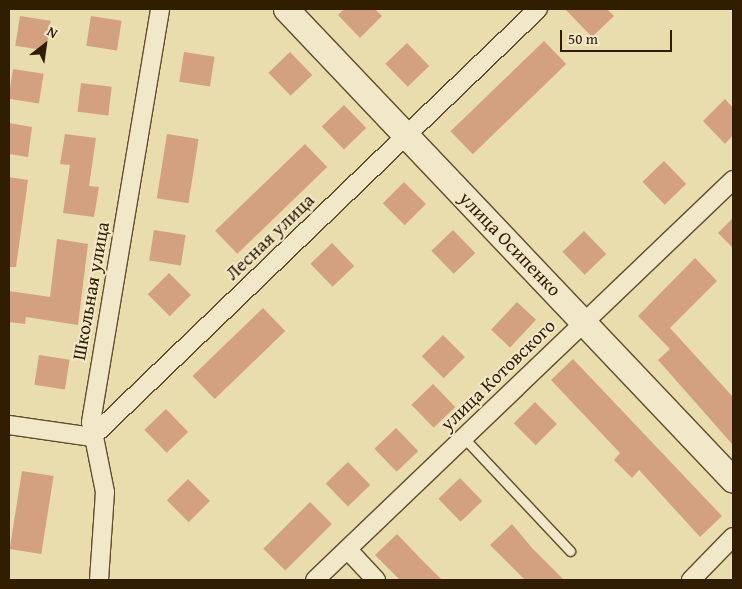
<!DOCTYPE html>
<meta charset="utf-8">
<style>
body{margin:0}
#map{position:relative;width:742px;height:589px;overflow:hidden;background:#e9dcad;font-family:"Gentium Book Plus",serif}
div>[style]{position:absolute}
.building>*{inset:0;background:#d4a180;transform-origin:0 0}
.roads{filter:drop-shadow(1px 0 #5f4d2b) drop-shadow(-1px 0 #5f4d2b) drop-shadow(0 1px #5f4d2b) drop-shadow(0 -1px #5f4d2b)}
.lane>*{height:9px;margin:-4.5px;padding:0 4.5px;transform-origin:4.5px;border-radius:4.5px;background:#f1e8ca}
.street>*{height:18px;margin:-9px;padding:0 9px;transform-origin:9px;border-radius:9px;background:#f1e8ca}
.secondary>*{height:25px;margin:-12.5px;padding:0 12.5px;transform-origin:12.5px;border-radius:12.5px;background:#f1e8ca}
span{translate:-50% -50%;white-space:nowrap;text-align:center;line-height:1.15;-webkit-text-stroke:4px #f1e8ca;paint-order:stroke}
.street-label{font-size:19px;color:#311d00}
.frame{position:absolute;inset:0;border:10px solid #311d00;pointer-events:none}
.north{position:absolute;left:20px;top:20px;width:50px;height:50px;-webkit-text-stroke:4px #f1e8ca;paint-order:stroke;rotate:30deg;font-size:14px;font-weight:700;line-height:20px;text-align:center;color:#311d00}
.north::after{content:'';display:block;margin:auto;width:18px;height:22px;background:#311d00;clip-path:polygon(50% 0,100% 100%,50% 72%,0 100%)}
.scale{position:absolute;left:560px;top:30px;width:112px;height:22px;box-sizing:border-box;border:2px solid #311d00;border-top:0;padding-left:6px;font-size:15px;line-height:18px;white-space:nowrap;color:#311d00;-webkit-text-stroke:4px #f1e8ca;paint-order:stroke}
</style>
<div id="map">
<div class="building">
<div style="clip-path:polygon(344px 9px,375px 9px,382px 16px,360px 38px,338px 15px)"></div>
<div style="clip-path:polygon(565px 9px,607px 9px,614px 16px,592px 37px)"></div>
<div style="left:20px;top:16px;width:31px;height:30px;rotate:9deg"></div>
<div style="left:91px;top:16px;width:31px;height:30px;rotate:9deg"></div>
<div style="left:544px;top:41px;width:32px;height:130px;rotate:46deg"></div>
<div style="left:407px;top:43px;width:32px;height:30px;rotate:46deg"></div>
<div style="left:184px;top:52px;width:31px;height:30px;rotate:9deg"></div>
<div style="left:290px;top:52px;width:32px;height:30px;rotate:46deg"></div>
<div style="left:13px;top:69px;width:31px;height:30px;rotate:9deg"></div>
<div style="left:81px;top:83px;width:31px;height:29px;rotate:7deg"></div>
<div style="clip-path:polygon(725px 99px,733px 108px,733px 135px,725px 144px,703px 121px)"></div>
<div style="left:344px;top:105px;width:32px;height:31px;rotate:46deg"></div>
<div style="clip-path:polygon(9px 123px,32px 127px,28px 157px,9px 154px)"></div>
<div style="clip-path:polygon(65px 134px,96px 138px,89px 186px,99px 187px,94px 217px,63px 213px,70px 165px,60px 164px)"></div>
<div style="left:167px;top:134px;width:32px;height:65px;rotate:9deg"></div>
<div style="left:305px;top:144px;width:32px;height:125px;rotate:46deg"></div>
<div style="left:664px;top:161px;width:32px;height:30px;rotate:46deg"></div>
<div style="clip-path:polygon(9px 177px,28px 180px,16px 267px,9px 267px)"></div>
<div style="left:404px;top:182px;width:31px;height:30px;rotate:45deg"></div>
<div style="clip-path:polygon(733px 218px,733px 248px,718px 233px)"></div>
<div style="left:154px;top:230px;width:32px;height:31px;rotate:9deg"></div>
<div style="left:453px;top:230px;width:32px;height:30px;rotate:46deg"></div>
<div style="left:584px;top:231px;width:32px;height:30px;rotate:46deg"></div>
<div style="clip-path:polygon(57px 239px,88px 244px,78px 325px,26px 317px,25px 324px,9px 322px,9px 291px,50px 297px)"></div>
<div style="left:332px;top:243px;width:32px;height:30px;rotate:46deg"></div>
<div style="clip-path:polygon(695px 258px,717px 281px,670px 328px,733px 397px,733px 445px,658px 360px,670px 349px,638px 316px)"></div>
<div style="left:169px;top:273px;width:31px;height:30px;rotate:45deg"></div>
<div style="left:517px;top:302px;width:26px;height:38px;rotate:43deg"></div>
<div style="left:263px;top:308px;width:32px;height:98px;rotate:46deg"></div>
<div style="left:443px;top:335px;width:31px;height:30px;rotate:45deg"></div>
<div style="left:39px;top:355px;width:31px;height:30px;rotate:9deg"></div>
<div style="clip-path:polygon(573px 359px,722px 516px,700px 537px,639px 470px,632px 478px,614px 460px,620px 453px,551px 380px)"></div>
<div style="left:433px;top:384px;width:32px;height:30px;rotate:46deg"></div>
<div style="left:535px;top:402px;width:31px;height:30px;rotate:45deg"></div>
<div style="left:166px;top:409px;width:32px;height:30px;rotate:46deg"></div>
<div style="left:396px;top:428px;width:32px;height:30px;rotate:46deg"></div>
<div style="left:348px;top:462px;width:32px;height:31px;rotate:46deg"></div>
<div style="left:22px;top:471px;width:32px;height:79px;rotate:9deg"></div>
<div style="left:460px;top:478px;width:32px;height:30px;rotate:46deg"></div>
<div style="left:188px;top:479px;width:31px;height:30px;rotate:45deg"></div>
<div style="left:310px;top:502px;width:31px;height:66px;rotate:45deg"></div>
<div style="clip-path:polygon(512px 524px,532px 548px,564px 580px,525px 580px,490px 545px)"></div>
<div style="clip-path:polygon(397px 534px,419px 557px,442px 580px,400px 580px,375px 555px)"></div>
</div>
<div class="roads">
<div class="lane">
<div style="left:464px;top:438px;width:155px;rotate:46.8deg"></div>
</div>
<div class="street">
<div style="left:9px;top:425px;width:84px;rotate:8.2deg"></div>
<div style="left:92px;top:437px;width:618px;rotate:-43.82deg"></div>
<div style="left:348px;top:550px;width:41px;rotate:47deg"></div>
<div style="left:99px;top:580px;width:88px;rotate:-86.1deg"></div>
<div style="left:105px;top:492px;width:71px;rotate:-101.3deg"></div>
<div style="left:91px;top:422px;width:419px;rotate:-80.5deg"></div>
<div style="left:315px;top:580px;width:579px;rotate:-43.74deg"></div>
<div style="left:691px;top:580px;width:60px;rotate:-45.7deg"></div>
</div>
<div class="secondary">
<div style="left:286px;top:9px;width:649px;rotate:46.5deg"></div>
</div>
</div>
<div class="street-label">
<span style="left:270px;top:237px;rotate:-44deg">Лесная улица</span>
<span style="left:510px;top:244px;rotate:46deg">улица Осипенко</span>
<span style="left:91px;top:291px;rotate:-80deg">Школьная улица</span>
<span style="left:498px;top:375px;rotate:-44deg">улица Котовского</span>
</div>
<div class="frame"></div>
<div class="north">N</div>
<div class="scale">50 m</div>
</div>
